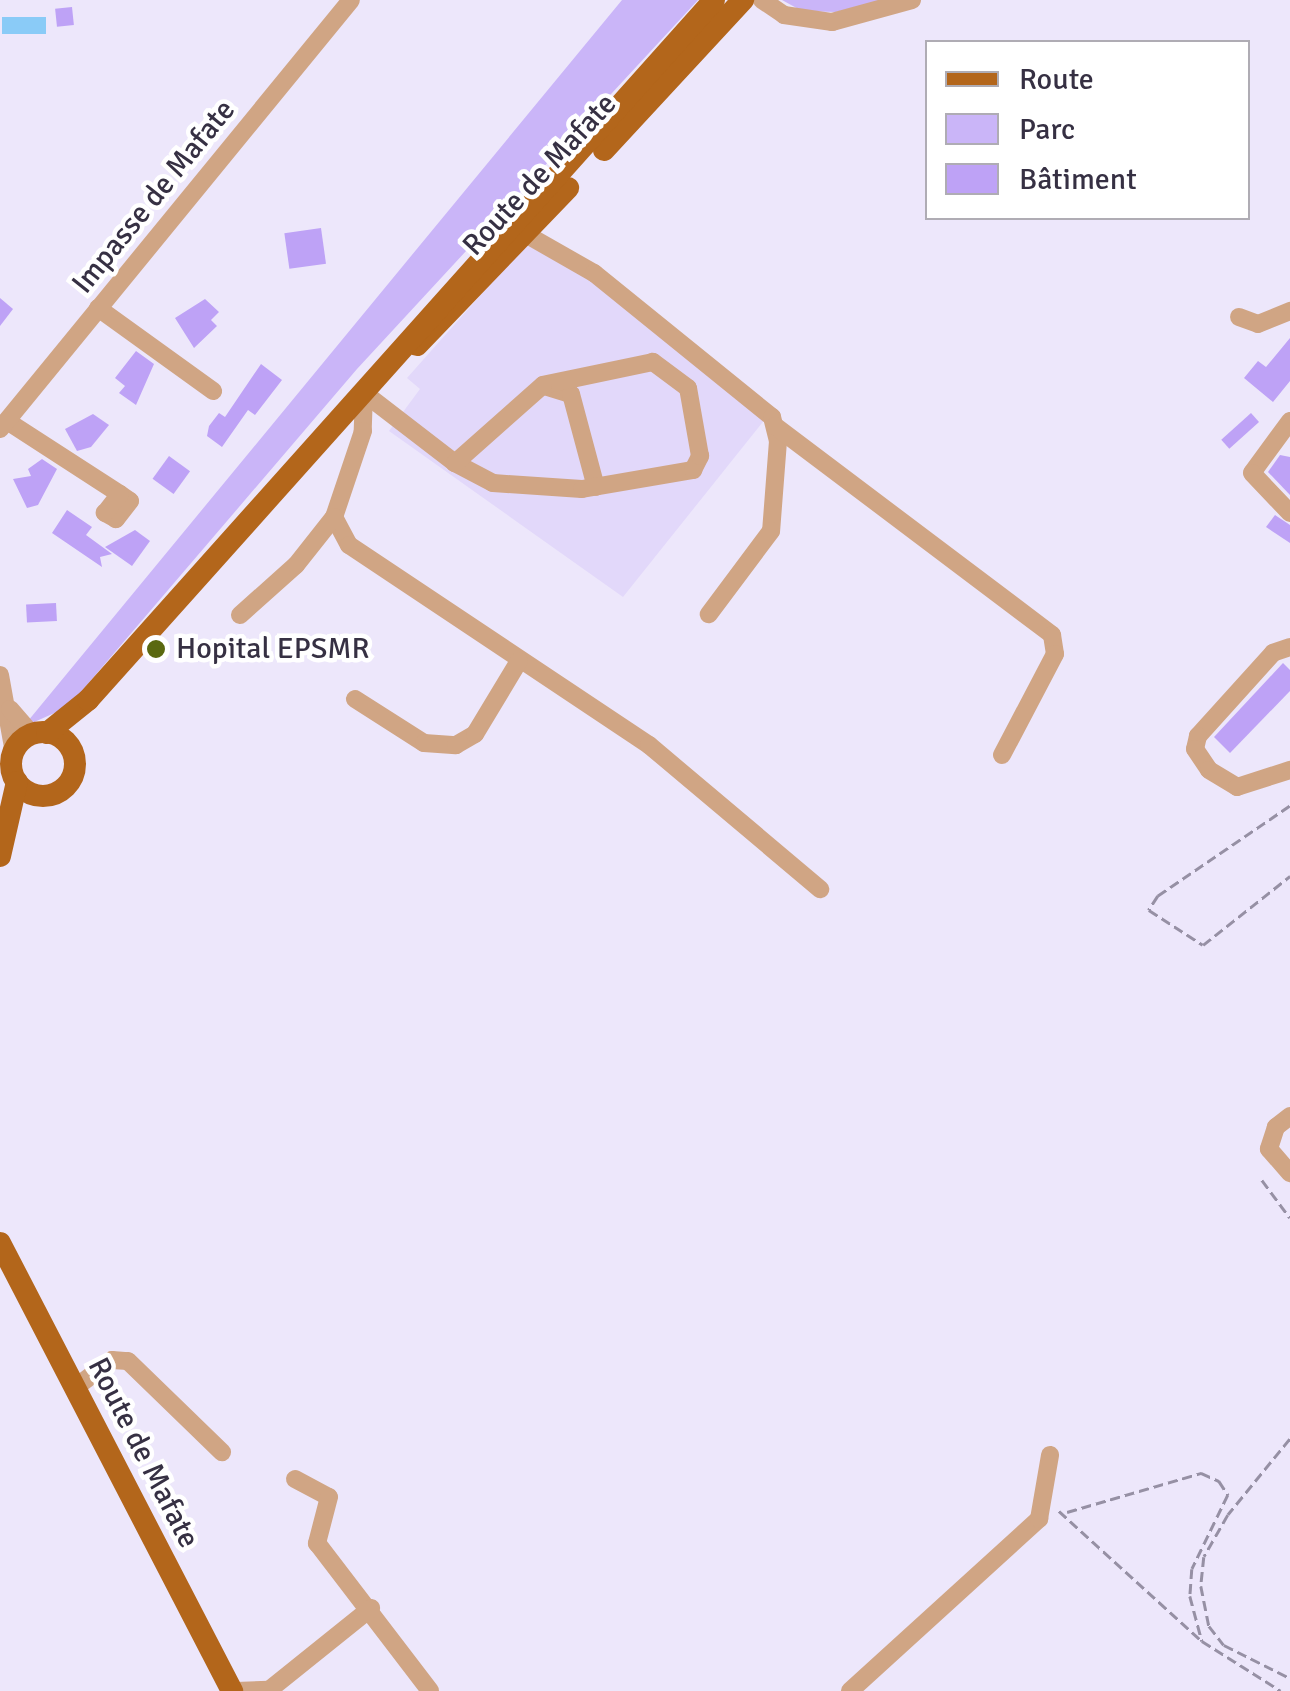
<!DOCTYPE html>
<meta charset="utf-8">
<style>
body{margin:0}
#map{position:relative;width:1290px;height:1691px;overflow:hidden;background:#ede7fb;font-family:Signika,sans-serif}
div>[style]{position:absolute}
.built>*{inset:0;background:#e2d8fa}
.green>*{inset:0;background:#cab5f8}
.water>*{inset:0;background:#8acbf7;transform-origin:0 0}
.building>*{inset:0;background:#bea2f6;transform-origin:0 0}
.path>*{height:2.5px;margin-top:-1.25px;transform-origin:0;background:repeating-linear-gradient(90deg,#9690a4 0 10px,transparent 0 15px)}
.minor>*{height:18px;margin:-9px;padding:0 9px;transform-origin:9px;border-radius:9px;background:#d0a584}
.major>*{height:22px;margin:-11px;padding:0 11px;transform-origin:11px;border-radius:11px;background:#b3661b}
.major>.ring{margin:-11px;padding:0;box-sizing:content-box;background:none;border:22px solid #b3661b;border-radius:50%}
.dots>*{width:28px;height:28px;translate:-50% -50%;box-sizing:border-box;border:5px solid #fff;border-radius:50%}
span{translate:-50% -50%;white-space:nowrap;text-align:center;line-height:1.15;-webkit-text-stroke:9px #fff;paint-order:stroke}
.street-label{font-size:30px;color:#363043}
.poi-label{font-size:30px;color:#363043}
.left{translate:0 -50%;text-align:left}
.legend{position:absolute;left:925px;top:40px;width:325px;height:180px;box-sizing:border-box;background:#fff;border:2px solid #afacb4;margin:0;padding:12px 18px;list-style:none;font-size:30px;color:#363043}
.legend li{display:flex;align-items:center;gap:20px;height:50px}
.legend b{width:50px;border:2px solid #afacb4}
</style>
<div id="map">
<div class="built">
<div style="clip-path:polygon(534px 235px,766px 418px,623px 597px,389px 431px,420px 389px,407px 378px)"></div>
</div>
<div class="green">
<div style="clip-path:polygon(622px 0,698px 0,357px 369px,68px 707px,23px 727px)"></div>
<div style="clip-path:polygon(782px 0,882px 0,836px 12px,802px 11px)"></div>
</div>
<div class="water">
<div style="left:46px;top:17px;width:17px;height:44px;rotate:90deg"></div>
</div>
<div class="building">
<div style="left:72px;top:7px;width:18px;height:17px;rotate:84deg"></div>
<div style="left:321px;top:228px;width:36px;height:37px;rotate:82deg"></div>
<div style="clip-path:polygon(0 298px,13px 309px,0 326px)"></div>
<div style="clip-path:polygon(205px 299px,219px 312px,211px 320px,217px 326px,194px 348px,175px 318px)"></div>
<div style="clip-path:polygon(1290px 338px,1290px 381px,1273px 402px,1244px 378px,1258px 361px,1266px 367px)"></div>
<div style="clip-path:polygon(136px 351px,154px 364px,136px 405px,119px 393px,125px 386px,115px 378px)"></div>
<div style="clip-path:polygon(261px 364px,282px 380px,255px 415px,248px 410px,222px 447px,207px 436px,209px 426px,219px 413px,225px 417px)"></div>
<div style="left:1251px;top:413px;width:12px;height:40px;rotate:48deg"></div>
<div style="clip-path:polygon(93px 414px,109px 425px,91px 447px,77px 451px,65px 429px)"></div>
<div style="clip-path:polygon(1280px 455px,1290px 457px,1290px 495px,1268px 472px)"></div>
<div style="left:169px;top:456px;width:26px;height:28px;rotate:36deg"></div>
<div style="clip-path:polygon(42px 459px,57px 469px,38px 505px,27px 508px,13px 479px,31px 476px,28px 469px)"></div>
<div style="clip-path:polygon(67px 510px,92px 527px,86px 535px,112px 554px,100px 557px,102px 567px,52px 533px)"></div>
<div style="clip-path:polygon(1275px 515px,1290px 525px,1290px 543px,1266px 527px)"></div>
<div style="clip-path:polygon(135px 530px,150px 541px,132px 566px,105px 547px)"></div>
<div style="left:56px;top:603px;width:18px;height:30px;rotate:87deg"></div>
<div style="clip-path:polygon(1283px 663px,1290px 670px,1290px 691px,1230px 753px,1214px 737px)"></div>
</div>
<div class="path">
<div style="left:1290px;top:806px;width:160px;rotate:145.7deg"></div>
<div style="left:1158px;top:896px;width:17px;rotate:123deg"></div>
<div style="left:1149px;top:910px;width:64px;rotate:32.9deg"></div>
<div style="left:1203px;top:945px;width:111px;rotate:-38.4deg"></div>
<div style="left:1262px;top:1180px;width:47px;rotate:53.6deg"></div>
<div style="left:1290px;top:1439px;width:98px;rotate:129.2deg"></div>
<div style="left:1228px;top:1515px;width:48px;rotate:119.7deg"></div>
<div style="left:1204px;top:1557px;width:29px;rotate:96deg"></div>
<div style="left:1201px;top:1586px;width:41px;rotate:78.7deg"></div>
<div style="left:1209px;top:1626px;width:24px;rotate:52deg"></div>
<div style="left:1224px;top:1645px;width:74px;rotate:26.6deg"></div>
<div style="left:1059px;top:1511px;width:193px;rotate:42.3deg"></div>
<div style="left:1202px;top:1641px;width:93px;rotate:32.3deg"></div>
<div style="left:1067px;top:1512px;width:140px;rotate:-16.2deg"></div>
<div style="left:1201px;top:1473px;width:20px;rotate:24deg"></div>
<div style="left:1219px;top:1481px;width:17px;rotate:57deg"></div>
<div style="left:1228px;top:1495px;width:82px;rotate:115.9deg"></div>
<div style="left:1192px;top:1569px;width:27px;rotate:94deg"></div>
<div style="left:1190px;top:1596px;width:47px;rotate:75.1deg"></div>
</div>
<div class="minor">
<div style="left:762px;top:0;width:27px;rotate:34deg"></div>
<div style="left:784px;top:15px;width:49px;rotate:8.3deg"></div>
<div style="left:832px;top:22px;width:83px;rotate:-15.4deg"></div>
<div style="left:515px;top:228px;width:91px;rotate:29.7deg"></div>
<div style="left:594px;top:273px;width:229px;rotate:39deg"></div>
<div style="left:772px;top:417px;width:25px;rotate:76deg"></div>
<div style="left:778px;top:441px;width:90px;rotate:94.4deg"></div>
<div style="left:771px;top:531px;width:104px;rotate:126.8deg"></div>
<div style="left:98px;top:308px;width:142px;rotate:35.8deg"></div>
<div style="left:1239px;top:317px;width:20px;rotate:20deg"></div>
<div style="left:1258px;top:324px;width:35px;rotate:-22deg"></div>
<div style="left:544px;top:386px;width:28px;rotate:17deg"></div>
<div style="left:571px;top:394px;width:96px;rotate:75deg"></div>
<div style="left:364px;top:393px;width:38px;rotate:92deg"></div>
<div style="left:363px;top:431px;width:91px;rotate:108.6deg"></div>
<div style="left:334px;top:517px;width:32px;rotate:62deg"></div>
<div style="left:349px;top:545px;width:361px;rotate:33.7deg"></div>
<div style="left:649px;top:745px;width:224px;rotate:40.1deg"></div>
<div style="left:364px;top:393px;width:115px;rotate:37.6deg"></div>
<div style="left:455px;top:463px;width:43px;rotate:27.8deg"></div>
<div style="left:493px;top:483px;width:89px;rotate:3.9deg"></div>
<div style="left:582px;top:489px;width:113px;rotate:-9.7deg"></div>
<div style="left:693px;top:470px;width:16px;rotate:-63deg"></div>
<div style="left:700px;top:456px;width:69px;rotate:-100deg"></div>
<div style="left:688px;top:388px;width:44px;rotate:-143.4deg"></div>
<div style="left:653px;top:362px;width:112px;rotate:168.2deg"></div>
<div style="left:543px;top:385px;width:118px;rotate:138.4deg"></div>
<div style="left:7px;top:421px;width:135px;rotate:32.9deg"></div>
<div style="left:120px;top:494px;width:12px;rotate:35deg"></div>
<div style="left:130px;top:501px;width:23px;rotate:128deg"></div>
<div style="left:116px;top:519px;width:13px;rotate:-151deg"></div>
<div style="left:105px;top:513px;width:24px;rotate:-52deg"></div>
<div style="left:1290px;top:421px;width:64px;rotate:126.2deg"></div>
<div style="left:1252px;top:473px;width:55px;rotate:46.5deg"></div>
<div style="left:775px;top:426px;width:347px;rotate:37deg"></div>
<div style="left:1052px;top:635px;width:19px;rotate:81deg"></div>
<div style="left:1055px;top:654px;width:114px;rotate:117.7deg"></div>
<div style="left:0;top:429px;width:554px;rotate:-50.71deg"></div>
<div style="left:240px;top:615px;width:75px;rotate:-41.8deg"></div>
<div style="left:296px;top:565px;width:61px;rotate:-51.6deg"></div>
<div style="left:1290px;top:647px;width:18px;rotate:161deg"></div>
<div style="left:1273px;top:653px;width:112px;rotate:132.1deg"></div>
<div style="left:1198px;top:736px;width:13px;rotate:103deg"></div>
<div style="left:1195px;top:749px;width:25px;rotate:56deg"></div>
<div style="left:1209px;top:770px;width:33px;rotate:31deg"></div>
<div style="left:1237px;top:787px;width:56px;rotate:-17.8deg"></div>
<div style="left:0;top:675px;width:79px;rotate:79.8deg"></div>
<div style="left:355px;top:699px;width:82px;rotate:32.5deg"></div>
<div style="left:424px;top:743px;width:32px;rotate:4deg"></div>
<div style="left:456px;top:745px;width:22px;rotate:-30deg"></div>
<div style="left:475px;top:734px;width:85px;rotate:-58.9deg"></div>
<div style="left:10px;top:709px;width:33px;rotate:49deg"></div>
<div style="left:1290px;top:1116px;width:18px;rotate:142deg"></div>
<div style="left:1276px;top:1127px;width:23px;rotate:108deg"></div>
<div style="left:1269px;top:1149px;width:32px;rotate:49deg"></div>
<div style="left:76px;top:1387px;width:45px;rotate:-36.9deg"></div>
<div style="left:112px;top:1360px;width:16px;rotate:4deg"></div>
<div style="left:128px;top:1361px;width:131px;rotate:44.1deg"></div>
<div style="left:295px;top:1479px;width:38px;rotate:28deg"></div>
<div style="left:329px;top:1497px;width:48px;rotate:104.6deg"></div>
<div style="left:317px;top:1543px;width:186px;rotate:52.6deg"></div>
<div style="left:236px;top:1691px;width:33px;rotate:-2deg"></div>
<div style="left:269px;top:1690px;width:131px;rotate:-38.8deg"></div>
<div style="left:850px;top:1691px;width:256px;rotate:-42.3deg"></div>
<div style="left:1039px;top:1519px;width:65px;rotate:-80.2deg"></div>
</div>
<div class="major">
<div style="left:604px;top:150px;width:205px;rotate:-47.2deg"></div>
<div style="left:417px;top:345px;width:218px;rotate:-46.1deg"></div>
<div class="ring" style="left:11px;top:732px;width:42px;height:42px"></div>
<div style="left:47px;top:733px;width:53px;rotate:-38.8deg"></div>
<div style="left:88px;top:700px;width:939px;rotate:-48.19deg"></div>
<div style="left:0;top:856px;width:76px;rotate:-77.1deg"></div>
<div style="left:0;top:1243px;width:505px;rotate:62.62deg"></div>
</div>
<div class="dots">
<div style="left:156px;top:649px;background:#5a6810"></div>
</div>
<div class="street-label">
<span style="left:540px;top:175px;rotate:-47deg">Route de Mafate</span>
<span style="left:154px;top:197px;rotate:-51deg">Impasse de Mafate</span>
<span style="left:143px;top:1453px;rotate:63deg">Route de Mafate</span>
</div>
<div class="poi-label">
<span class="left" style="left:176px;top:649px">Hopital EPSMR</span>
</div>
<ul class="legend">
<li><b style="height:12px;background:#b3661b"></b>Route</li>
<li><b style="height:28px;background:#cab5f8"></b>Parc</li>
<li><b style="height:28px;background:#bea2f6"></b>Bâtiment</li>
</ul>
</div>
